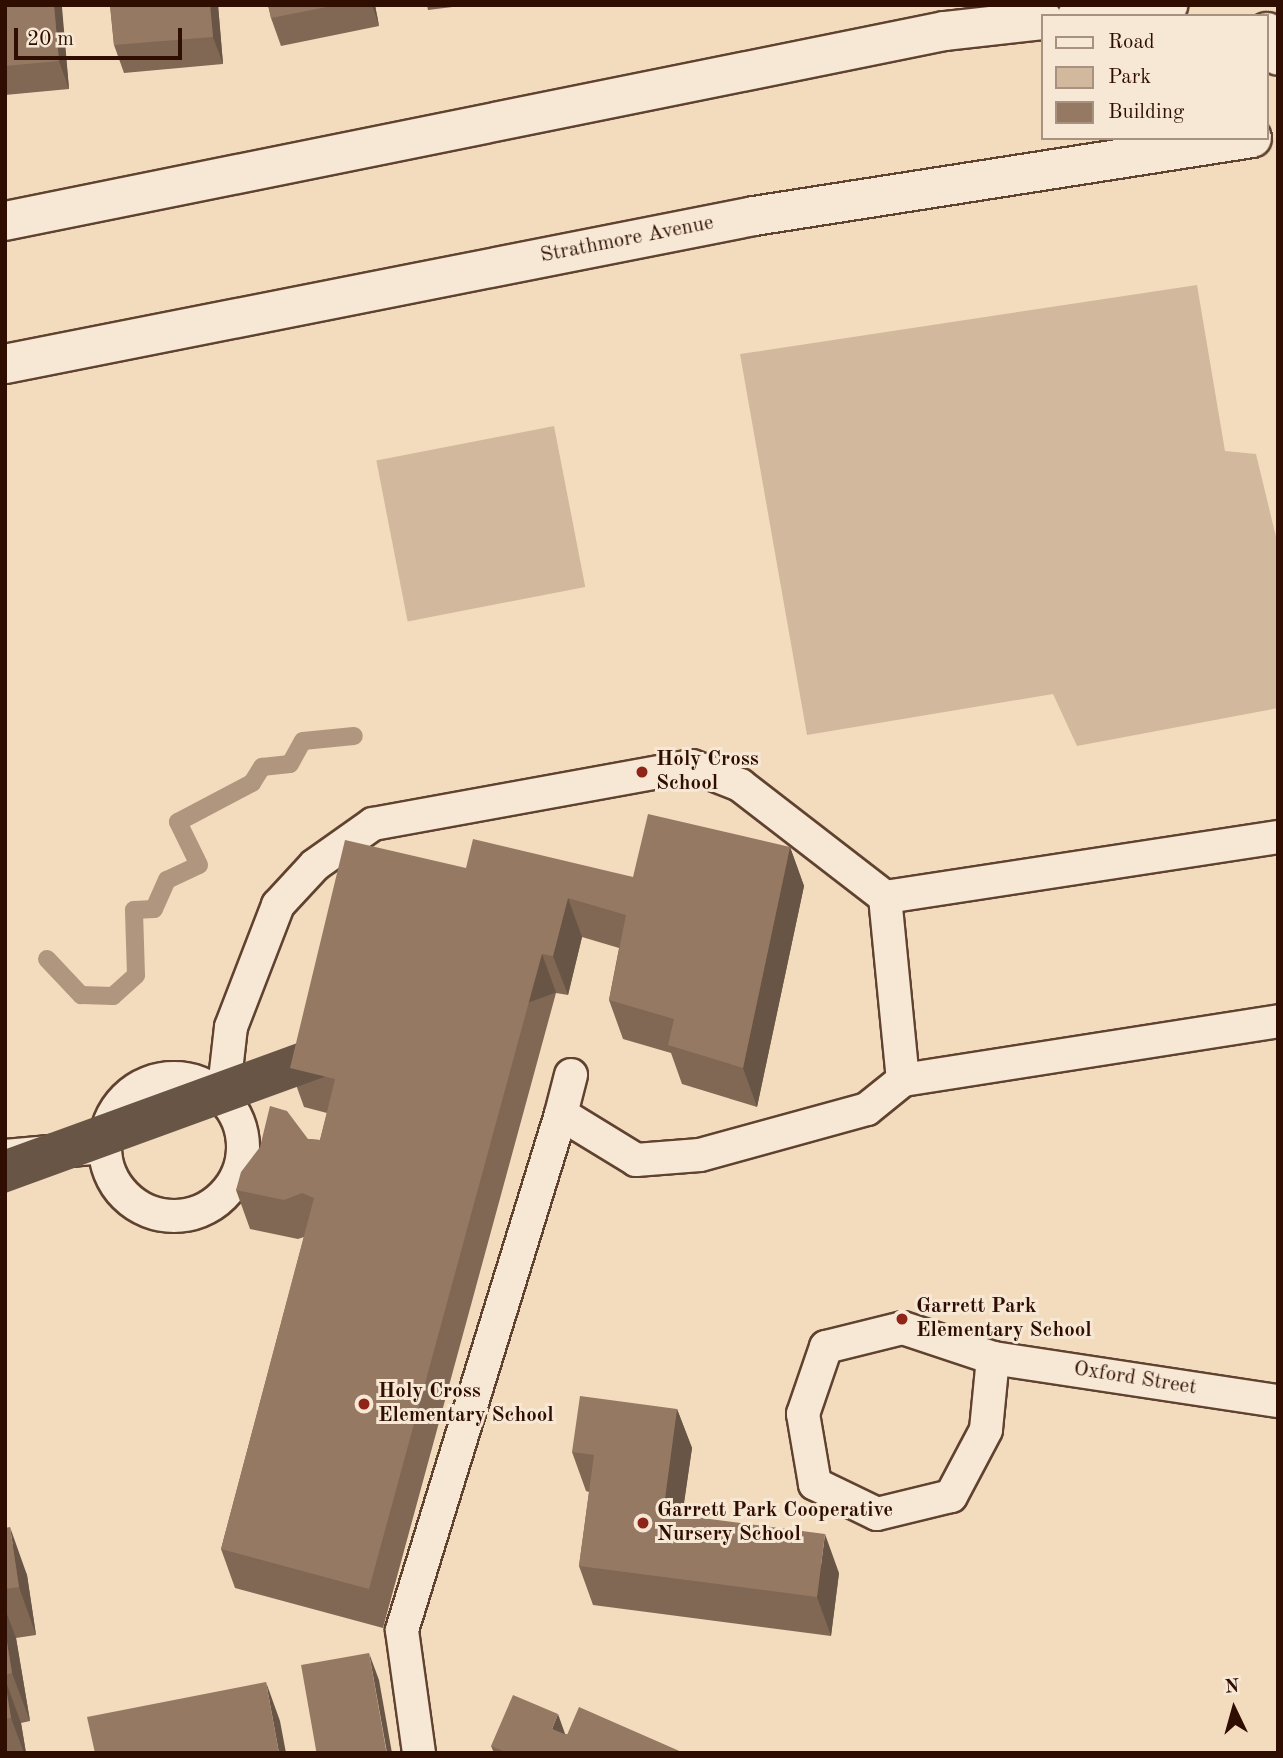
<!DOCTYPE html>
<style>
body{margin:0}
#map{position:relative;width:1283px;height:1758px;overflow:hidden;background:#f3dcbe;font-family:"Old Standard TT",serif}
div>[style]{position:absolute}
.green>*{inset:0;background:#d2b99e;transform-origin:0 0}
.stream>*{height:18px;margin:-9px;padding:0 9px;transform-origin:9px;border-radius:9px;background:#b0967e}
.roads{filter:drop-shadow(2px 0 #604230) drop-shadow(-2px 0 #604230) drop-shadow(0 2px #604230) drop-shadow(0 -2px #604230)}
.service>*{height:32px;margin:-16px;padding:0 16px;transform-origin:16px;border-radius:16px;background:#f7e8d5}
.service>.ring{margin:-16px;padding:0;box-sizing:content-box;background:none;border:32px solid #f7e8d5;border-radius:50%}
.minor>*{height:38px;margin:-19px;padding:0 19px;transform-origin:19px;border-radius:19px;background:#f7e8d5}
.tertiary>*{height:38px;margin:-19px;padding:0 19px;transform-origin:19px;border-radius:19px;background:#f7e8d5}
.secondary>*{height:38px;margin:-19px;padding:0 19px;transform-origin:19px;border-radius:19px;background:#f7e8d5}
.wall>*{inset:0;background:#806855}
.shaded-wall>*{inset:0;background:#685545;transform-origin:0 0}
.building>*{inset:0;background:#957963;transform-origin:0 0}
.dots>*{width:19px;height:19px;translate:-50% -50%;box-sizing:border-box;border:4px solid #f7e8d5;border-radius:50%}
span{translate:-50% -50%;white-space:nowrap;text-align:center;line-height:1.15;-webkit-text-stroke:6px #f7e8d5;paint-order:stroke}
.street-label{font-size:21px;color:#2f0e01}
.poi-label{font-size:21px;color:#2f0e01;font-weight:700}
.left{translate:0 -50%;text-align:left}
.frame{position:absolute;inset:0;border:7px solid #2f0e01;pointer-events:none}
.legend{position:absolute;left:1041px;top:14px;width:228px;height:126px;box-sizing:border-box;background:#f7e8d5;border:2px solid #a79180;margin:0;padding:9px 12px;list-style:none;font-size:21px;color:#2f0e01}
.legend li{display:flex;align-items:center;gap:14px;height:35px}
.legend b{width:35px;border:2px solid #a79180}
.north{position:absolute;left:1199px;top:1674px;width:70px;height:70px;-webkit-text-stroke:5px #f7e8d5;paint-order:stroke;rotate:355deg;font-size:19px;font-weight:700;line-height:28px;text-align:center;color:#2f0e01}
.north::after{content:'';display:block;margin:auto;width:24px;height:32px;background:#2f0e01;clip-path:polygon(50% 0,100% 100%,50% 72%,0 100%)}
.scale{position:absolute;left:14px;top:28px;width:168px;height:32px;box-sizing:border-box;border:4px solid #2f0e01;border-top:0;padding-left:9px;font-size:21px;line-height:24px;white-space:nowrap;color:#2f0e01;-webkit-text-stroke:5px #f7e8d5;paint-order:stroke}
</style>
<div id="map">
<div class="green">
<div style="clip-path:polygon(1197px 285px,1225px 451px,1256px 454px,1278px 545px,1278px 708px,1077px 746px,1053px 694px,807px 735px,740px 354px)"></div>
<div style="left:554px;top:426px;width:164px;height:181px;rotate:79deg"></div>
</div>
<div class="stream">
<div style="left:47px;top:959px;width:50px;rotate:46.6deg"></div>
<div style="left:81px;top:995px;width:32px;rotate:2deg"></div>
<div style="left:113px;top:996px;width:31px;rotate:-42deg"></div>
<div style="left:136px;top:975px;width:65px;rotate:-91.8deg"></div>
<div style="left:134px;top:910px;width:20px;rotate:-3deg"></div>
<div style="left:154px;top:909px;width:32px;rotate:-66deg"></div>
<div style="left:167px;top:880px;width:35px;rotate:-25deg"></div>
<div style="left:199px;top:865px;width:48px;rotate:-116deg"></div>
<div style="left:178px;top:822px;width:84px;rotate:-27.8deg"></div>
<div style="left:252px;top:783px;width:19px;rotate:-58deg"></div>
<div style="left:262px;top:767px;width:28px;rotate:-6deg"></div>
<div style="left:290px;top:764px;width:26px;rotate:-61deg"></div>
<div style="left:303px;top:741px;width:51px;rotate:-5.6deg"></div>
</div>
<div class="roads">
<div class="service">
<div style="left:1278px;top:837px;width:398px;rotate:171.3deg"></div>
<div style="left:885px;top:897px;width:184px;rotate:84.4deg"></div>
<div style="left:903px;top:1080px;width:380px;rotate:-8.9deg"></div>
<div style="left:571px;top:1075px;width:40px;rotate:104.4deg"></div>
<div style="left:561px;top:1114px;width:88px;rotate:31.5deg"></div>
<div style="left:636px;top:1160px;width:64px;rotate:-4.5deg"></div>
<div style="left:700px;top:1155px;width:173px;rotate:-15.4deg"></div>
<div style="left:867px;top:1109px;width:46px;rotate:-38.9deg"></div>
<div class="ring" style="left:105px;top:1078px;width:106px;height:106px"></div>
<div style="left:223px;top:1097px;width:70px;rotate:-83.5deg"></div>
<div style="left:231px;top:1027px;width:131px;rotate:-68.9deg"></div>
<div style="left:278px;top:905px;width:54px;rotate:-47.2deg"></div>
<div style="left:315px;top:865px;width:71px;rotate:-35.3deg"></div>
<div style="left:373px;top:824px;width:324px;rotate:-10.3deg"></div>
<div style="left:692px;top:766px;width:52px;rotate:21.6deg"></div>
<div style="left:740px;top:785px;width:183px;rotate:37.7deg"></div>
<div style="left:5px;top:1156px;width:99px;rotate:-5.2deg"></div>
<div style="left:993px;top:1358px;width:72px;rotate:95.6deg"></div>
<div style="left:986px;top:1430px;width:75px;rotate:117.9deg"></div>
<div style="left:951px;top:1496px;width:76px;rotate:166.3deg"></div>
<div style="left:877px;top:1514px;width:69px;rotate:-154.2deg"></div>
<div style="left:815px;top:1484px;width:71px;rotate:-99.7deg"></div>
<div style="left:803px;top:1414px;width:71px;rotate:-71.1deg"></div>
<div style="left:826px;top:1347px;width:79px;rotate:-13.9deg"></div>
<div style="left:903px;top:1328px;width:95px;rotate:18.4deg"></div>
<div style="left:993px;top:1358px;width:288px;rotate:8.6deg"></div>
<div style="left:419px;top:1753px;width:124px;rotate:-97.9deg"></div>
<div style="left:402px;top:1630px;width:540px;rotate:-72.87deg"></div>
</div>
<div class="minor">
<div style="left:1077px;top:16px;width:92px;rotate:-6.9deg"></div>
<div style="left:5px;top:221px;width:959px;rotate:-11.43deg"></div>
<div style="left:945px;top:31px;width:99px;rotate:-6.4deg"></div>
</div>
<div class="tertiary">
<div style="left:1267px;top:32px;width:26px;rotate:65deg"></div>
</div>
<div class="secondary">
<div style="left:5px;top:364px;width:763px;rotate:-11.18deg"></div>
<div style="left:754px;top:216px;width:504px;rotate:-8.9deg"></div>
</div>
</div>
<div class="wall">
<div style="clip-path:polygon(5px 5px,61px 5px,69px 89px,5px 95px)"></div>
<div style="clip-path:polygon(110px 5px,218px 5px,223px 64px,124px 73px,114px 45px)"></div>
<div style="clip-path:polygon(268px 5px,375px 5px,379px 26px,281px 46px,271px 18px)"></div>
<div style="clip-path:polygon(427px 5px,469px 5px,428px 10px)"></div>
<div style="clip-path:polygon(790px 847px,804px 886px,757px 1107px,682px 1084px,671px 1053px,623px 1039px,609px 1000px,619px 948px,582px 937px,568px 995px,556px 993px,383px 1628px,235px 1588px,221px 1549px,304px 1237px,298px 1239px,250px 1229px,236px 1190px,308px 1139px,320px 1140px,327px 1113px,304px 1107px,290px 1068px,466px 868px,633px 877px)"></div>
<div style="clip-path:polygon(677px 1409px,692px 1448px,682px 1515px,839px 1573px,831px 1636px,593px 1605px,579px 1566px,589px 1492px,586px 1491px,572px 1452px)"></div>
<div style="clip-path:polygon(5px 1528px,27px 1575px,36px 1635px,16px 1638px,30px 1721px,21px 1723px,26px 1753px,5px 1753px)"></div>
<div style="clip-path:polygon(565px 1734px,684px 1753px,494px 1753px,491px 1746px)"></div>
</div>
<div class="shaded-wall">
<div style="clip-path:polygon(54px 5px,61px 5px,62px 7px,69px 89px,59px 61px)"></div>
<div style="clip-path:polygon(210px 5px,218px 5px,223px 64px,213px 37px)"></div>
<div style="clip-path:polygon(372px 5px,375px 5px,379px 26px)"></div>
<div style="clip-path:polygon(790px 847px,804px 886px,757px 1107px,743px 1068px)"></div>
<div style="clip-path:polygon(568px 898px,582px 937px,568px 995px,553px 956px)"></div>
<div style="left:542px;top:954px;width:41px;height:658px;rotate:70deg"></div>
<div style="clip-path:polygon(677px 1409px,692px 1448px,677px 1552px,663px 1513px)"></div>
<div style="clip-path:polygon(10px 1527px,27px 1575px,36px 1635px,19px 1587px)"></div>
<div style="clip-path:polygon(825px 1534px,839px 1573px,831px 1636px,817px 1597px)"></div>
<div style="clip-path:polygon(5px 1609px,16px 1638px,30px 1721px,12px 1673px,5px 1630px)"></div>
<div style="clip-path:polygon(369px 1653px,379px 1680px,392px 1753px,387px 1753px)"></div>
<div style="clip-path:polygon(5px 1679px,21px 1723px,26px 1753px,24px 1753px,11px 1718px)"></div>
<div style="clip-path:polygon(266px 1682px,280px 1721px,286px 1753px,279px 1753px)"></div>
<div style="clip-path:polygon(558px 1714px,568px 1742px,552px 1729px)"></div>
</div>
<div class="building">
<div style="clip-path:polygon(5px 5px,54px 5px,59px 61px,5px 66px)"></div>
<div style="clip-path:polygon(110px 5px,210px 5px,213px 37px,114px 45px)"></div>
<div style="clip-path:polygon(268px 5px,337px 5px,271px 18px)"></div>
<div style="clip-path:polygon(648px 814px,790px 847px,743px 1068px,668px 1045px,674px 1019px,609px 1000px,626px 915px,568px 898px,553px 956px,542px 954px,369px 1589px,221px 1549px,314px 1198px,302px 1193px,284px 1200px,236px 1190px,241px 1172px,260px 1147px,270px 1106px,287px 1111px,308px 1139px,320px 1140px,335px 1079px,290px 1068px,345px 840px,466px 868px,473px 839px,633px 877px)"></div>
<div style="clip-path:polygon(580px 1396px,677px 1409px,663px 1513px,825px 1534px,817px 1597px,579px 1566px,594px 1455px,572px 1452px)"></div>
<div style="clip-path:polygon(10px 1527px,19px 1587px,5px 1589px,5px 1528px)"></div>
<div style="clip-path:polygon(5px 1630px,12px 1673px,5px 1675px)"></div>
<div style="left:369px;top:1653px;width:102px;height:69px;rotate:80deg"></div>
<div style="clip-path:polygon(266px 1682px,279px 1753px,95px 1753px,87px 1717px)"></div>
<div style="clip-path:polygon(5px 1683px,11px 1718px,5px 1719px)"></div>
<div style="clip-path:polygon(513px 1695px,558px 1714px,552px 1729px,567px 1735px,579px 1707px,684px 1753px,508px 1753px,491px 1746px)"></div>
</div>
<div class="dots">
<div style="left:642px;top:772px;background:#8f2418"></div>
<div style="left:902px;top:1319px;background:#8f2418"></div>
<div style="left:364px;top:1404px;background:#8f2418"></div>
<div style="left:643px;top:1523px;background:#8f2418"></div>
</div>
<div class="street-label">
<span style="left:627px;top:240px;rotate:-11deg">Strathmore Avenue</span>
<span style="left:1135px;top:1379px;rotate:9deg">Oxford Street</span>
</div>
<div class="poi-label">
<span class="left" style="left:656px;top:772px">Holy Cross<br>School</span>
<span class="left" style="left:916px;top:1319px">Garrett Park<br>Elementary School</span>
<span class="left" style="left:378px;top:1404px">Holy Cross<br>Elementary School</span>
<span class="left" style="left:657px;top:1523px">Garrett Park Cooperative<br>Nursery School</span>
</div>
<div class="frame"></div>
<ul class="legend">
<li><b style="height:9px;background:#f7e8d5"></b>Road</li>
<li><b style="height:19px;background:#d2b99e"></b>Park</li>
<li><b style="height:19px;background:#957963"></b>Building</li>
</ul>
<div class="north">N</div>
<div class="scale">20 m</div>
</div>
